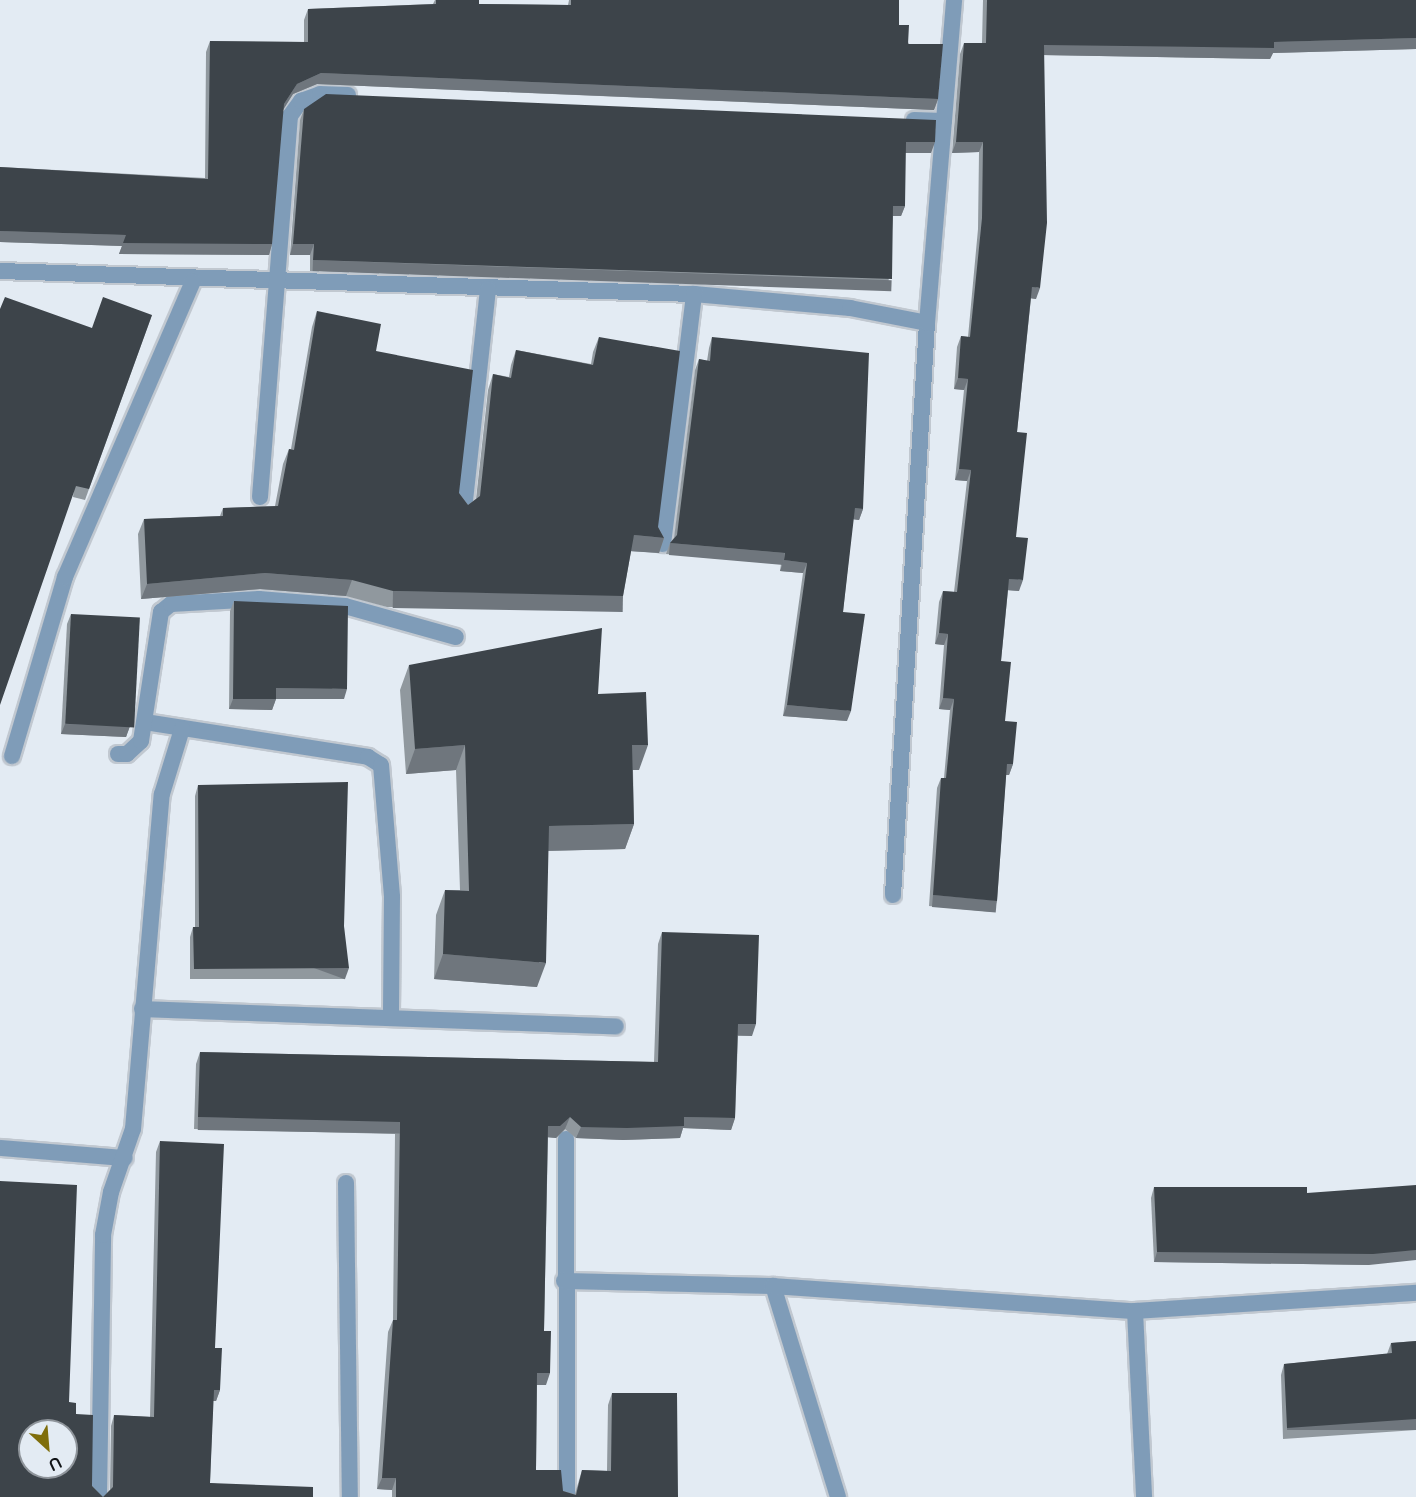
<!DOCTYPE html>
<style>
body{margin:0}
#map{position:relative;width:1416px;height:1497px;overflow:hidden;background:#e3ebf3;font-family:"Varela Round",sans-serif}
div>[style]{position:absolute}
.roads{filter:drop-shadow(2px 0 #c1c8d0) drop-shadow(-2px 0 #c1c8d0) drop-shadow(0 2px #c1c8d0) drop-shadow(0 -2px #c1c8d0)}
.minor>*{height:16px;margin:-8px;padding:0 8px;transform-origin:8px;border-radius:8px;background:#7f9cb8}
.wall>*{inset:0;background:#90989e}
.shaded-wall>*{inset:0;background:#6f767d;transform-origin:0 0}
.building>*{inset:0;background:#3d444a;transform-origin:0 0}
span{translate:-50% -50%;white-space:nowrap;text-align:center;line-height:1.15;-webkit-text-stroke:6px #e3ebf3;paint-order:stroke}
.north{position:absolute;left:18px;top:1419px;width:60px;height:60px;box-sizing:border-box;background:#e3ebf3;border:2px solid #8f959b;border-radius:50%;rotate:154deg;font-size:16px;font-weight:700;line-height:24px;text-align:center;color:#101316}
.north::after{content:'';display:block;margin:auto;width:21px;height:27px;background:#7f6e0c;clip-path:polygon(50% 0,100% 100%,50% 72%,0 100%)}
</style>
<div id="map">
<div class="roads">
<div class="minor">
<div style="left:914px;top:120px;width:30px;rotate:2deg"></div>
<div style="left:0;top:271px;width:694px;rotate:1.9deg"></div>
<div style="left:694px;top:294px;width:157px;rotate:5.1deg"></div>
<div style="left:850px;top:308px;width:78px;rotate:11deg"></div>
<div style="left:260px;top:497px;width:382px;rotate:-85.5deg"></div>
<div style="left:290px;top:116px;width:19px;rotate:-54deg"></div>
<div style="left:301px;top:101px;width:20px;rotate:-20deg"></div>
<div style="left:320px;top:94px;width:28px;rotate:2deg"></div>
<div style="left:464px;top:510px;width:222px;rotate:-83.8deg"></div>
<div style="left:663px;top:544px;width:252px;rotate:-82.9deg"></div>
<div style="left:145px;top:722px;width:226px;rotate:8.9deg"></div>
<div style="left:368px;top:757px;width:15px;rotate:32deg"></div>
<div style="left:381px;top:765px;width:132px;rotate:85.2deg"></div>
<div style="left:392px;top:897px;width:121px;rotate:90.5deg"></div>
<div style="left:118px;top:754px;width:9px"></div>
<div style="left:127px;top:754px;width:19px;rotate:-43deg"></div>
<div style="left:141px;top:741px;width:131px;rotate:-81.2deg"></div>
<div style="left:161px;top:612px;width:13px;rotate:-39deg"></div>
<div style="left:171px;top:604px;width:88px;rotate:-3.3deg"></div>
<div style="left:259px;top:599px;width:86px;rotate:4.7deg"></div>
<div style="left:345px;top:606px;width:115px;rotate:15.6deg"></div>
<div style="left:12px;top:756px;width:187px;rotate:-73.5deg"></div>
<div style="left:65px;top:577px;width:322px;rotate:-66.6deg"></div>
<div style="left:893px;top:895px;width:573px;rotate:-86.6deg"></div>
<div style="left:927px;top:323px;width:324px;rotate:-85.2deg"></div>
<div style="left:142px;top:1009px;width:474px;rotate:2.1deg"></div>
<div style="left:566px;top:1139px;width:358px;rotate:89.8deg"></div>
<div style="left:0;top:1148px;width:125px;rotate:4.6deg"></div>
<div style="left:346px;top:1183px;width:314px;rotate:89.3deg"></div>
<div style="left:564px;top:1281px;width:209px;rotate:1.4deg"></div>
<div style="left:1135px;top:1311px;width:282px;rotate:-3.7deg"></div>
<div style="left:99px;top:1497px;width:262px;rotate:-89.1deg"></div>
<div style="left:103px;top:1235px;width:44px;rotate:-79.5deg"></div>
<div style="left:111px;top:1192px;width:67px;rotate:-70.8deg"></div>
<div style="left:133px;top:1129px;width:336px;rotate:-85.1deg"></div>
<div style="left:162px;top:794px;width:68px;rotate:-72.9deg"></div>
<div style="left:838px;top:1497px;width:221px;rotate:-107.1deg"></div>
<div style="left:773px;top:1286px;width:363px;rotate:4deg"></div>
<div style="left:1135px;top:1311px;width:186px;rotate:87.2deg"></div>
</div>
</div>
<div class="wall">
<div style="clip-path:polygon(435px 0,479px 0,479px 4px,568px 5px,569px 0,899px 0,899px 25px,938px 99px,934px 110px,317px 84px,293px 94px,283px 109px,272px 244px,269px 255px,119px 254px,122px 246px,0 242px,0 167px,205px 178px,206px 52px,210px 41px,304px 42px,304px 20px,308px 9px,433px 4px)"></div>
<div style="clip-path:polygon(983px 0,1416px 0,1416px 49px,1273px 53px,1270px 59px,1044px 55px,1036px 299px,1031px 298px,1017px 432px,1016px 537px,1019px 591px,1008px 590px,1001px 661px,1005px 721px,1013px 764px,1009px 775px,1006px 775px,997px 901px,993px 912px,929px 906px,937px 788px,941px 778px,944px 778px,950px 710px,939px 709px,944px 645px,935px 644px,939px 602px,943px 591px,954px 592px,967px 481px,955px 480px,964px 390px,954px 389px,957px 347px,961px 336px,968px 337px,978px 229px,979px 152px,952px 153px,960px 54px,964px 43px,982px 43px)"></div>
<div style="clip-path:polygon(304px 109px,931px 153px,905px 153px,905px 206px,901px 216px,893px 216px,888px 290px,310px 271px,310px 255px,290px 255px,300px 120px)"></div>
<div style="clip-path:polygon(317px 311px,376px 351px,459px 493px,468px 505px,476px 499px,488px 390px,493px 374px,509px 377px,511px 365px,516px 350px,591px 364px,593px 352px,599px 337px,658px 527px,664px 538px,659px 553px,631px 551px,623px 596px,617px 611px,387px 607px,346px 596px,260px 589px,141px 599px,138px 534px,144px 519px,220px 516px,223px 508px,275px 506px,283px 464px,289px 449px,291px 449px,312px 327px)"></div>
<div style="clip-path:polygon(152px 315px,85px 500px,73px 497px,92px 328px)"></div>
<div style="clip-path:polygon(712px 337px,863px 509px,859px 520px,853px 519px,843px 612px,847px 721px,783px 716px,803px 573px,780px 571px,781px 564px,666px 554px,670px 543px,674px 538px,695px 370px,699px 359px,707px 361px,709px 348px)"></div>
<div style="clip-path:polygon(234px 601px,344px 699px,276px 699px,272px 710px,229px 709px,230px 611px)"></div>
<div style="clip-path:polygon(71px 614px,130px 726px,126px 737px,61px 734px,67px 624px)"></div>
<div style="clip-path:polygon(409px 665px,598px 694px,639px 770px,633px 770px,634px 824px,625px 849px,548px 851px,537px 987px,434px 979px,436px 915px,445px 890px,460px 890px,456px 770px,406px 774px,400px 690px)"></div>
<div style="clip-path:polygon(198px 785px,344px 926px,345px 979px,190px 979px,190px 937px,193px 927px,195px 927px,195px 796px)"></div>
<div style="clip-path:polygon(662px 932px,752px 1036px,738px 1036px,735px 1118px,731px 1130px,683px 1128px,680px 1138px,623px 1140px,576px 1138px,565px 1129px,556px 1138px,548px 1137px,544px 1331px,546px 1385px,537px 1385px,536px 1470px,563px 1491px,575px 1494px,582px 1470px,607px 1471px,608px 1405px,612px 1393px,678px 1497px,392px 1497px,392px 1490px,377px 1489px,388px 1332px,393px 1320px,395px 1134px,194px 1129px,196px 1064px,200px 1052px,654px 1062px,658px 944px)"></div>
<div style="clip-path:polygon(160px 1141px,215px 1348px,220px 1390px,216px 1401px,213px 1401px,210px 1483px,313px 1497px,0 1497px,69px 1402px,76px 1414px,92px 1486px,103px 1497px,110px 1490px,111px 1426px,114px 1415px,150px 1417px,156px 1152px)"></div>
<div style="clip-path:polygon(1154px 1187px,1307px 1193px,1369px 1265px,1154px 1262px,1151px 1198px)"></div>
<div style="clip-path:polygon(1416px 1341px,1416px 1430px,1283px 1439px,1281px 1375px,1284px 1364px,1387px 1354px,1391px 1343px)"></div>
</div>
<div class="shaded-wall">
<div style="clip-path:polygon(1416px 38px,1416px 49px,1273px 53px,1270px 59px,1040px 55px,1044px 45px,1274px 42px)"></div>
<div style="clip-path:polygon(321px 73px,938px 99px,934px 110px,317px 84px,293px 94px,280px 115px,284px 104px,297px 84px)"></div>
<div style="clip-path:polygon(906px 142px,935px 142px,931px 153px,902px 153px)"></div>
<div style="clip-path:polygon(956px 142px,983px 142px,979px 152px,952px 153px)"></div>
<div style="clip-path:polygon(893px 206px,905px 206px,901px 216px,889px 216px)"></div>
<div style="clip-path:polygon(0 231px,126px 235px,272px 244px,269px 255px,119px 254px,122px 246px,0 242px)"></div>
<div style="clip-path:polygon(293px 244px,314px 244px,310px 255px,290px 255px)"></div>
<div style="left:313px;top:260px;width:579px;height:11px;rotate:2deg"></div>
<div style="clip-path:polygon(1032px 287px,1040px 288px,1036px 299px,1028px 298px)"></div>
<div style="clip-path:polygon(958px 378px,968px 379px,964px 390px,954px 389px)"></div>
<div style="clip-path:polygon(959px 469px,971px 470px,967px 481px,955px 480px)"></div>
<div style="clip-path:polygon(855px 508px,863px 509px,859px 520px,851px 519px)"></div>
<div style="clip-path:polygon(634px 535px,664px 538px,659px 553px,628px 551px)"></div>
<div style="left:670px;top:543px;width:115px;height:12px;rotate:5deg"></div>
<div style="clip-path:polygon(784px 560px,807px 563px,803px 573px,780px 571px)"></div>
<div style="clip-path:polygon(265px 573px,352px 580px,346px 596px,260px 589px,141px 599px,147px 584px)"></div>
<div style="clip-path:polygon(1009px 579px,1023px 580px,1019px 591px,1005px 590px)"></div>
<div style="left:393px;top:591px;width:230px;height:17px;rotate:1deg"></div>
<div style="clip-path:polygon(939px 633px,948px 634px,944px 645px,935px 644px)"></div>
<div style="clip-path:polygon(276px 688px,347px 689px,344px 699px,272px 699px)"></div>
<div style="clip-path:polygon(943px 698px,954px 699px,950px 710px,939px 709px)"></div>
<div style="clip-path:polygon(233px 699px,276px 699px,272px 710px,229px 709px)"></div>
<div style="clip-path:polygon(787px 705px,851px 711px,847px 721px,783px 716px)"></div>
<div style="clip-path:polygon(65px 724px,130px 726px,126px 737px,61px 734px)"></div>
<div style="clip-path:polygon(465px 745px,456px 770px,406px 774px,415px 749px)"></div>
<div style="clip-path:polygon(632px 745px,648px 745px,639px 770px,623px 770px)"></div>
<div style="clip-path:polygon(1007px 764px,1013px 764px,1009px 775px,1003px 775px)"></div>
<div style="clip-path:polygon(634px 824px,625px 849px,540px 851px,549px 826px)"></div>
<div style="left:933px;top:895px;width:64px;height:12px;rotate:5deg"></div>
<div style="clip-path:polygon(443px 954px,546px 963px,537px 987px,434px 979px)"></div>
<div style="left:349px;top:968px;width:12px;height:155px;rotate:110deg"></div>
<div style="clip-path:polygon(738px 1024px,756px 1024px,752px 1036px,734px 1035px)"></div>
<div style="left:198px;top:1117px;width:202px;height:13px;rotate:1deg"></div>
<div style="clip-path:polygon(570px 1117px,565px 1129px,556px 1138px,544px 1137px,548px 1126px)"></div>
<div style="clip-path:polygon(684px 1117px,735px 1118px,731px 1130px,683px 1128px,680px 1138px,623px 1140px,576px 1138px,581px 1127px)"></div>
<div style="clip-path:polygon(1416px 1250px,1416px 1260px,1369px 1265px,1154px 1262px,1157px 1252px)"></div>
<div style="clip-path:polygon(537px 1373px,550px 1373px,546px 1385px,533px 1385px)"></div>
<div style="clip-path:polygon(214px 1390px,220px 1390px,216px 1401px,210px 1401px)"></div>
<div style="left:1416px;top:1419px;width:11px;height:129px;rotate:90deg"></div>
<div style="clip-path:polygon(382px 1478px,396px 1478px,392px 1490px,377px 1489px)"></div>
</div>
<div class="building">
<div style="clip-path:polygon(436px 0,479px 0,479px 4px,571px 5px,571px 0,899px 0,899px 25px,909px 25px,908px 44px,943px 44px,938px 99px,321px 73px,297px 84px,284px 104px,272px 244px,123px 243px,126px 235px,0 231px,0 167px,208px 179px,210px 41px,308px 42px,308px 9px,436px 4px)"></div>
<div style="clip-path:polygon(987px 0,1416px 0,1416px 38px,1274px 42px,1274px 48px,1044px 45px,1047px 223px,1040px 288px,1032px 287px,1017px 432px,1027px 433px,1016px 537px,1028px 538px,1023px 580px,1009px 579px,1001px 661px,1011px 662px,1005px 721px,1017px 722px,1013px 764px,1007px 764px,997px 901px,933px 895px,941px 778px,946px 778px,954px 699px,943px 698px,948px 634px,939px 633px,943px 591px,957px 592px,971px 470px,959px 469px,968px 379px,958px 378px,961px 336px,970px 337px,982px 218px,983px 142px,956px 142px,964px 43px,986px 43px)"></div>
<div style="clip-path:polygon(326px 94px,936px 120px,935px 142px,906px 142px,905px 206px,893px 206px,892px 279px,313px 260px,314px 244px,293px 244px,304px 109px)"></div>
<div style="clip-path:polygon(5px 297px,92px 328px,103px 297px,152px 315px,89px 489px,76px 486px,0 705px,0 309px)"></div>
<div style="clip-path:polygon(317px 311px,381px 324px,376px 351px,473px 370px,459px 493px,468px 505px,480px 496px,493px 374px,511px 378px,516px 350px,593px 365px,599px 337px,680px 351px,658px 527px,664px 538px,634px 535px,623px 596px,393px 591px,352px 580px,265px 573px,147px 584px,144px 519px,223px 516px,223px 508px,278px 506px,289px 449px,294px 450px)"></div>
<div style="clip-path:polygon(712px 337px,869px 353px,863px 509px,855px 508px,843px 612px,865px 614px,851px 711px,787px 705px,807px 563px,784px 560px,785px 553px,670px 543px,677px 535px,699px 359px,710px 361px)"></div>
<div style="clip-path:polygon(234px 601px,348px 606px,347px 689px,276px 688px,276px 699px,233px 699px)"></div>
<div style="left:71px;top:614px;width:69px;height:110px;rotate:3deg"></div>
<div style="clip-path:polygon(602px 628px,598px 694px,646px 692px,648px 745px,632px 745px,634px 824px,549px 826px,546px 963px,443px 954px,445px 890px,469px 891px,465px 745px,415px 749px,409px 665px)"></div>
<div style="clip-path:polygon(348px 782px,344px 926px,349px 968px,194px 969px,193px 927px,199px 927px,198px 785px)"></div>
<div style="clip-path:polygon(662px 932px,759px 935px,756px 1024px,738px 1024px,735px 1118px,684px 1117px,684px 1126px,627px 1128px,581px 1127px,570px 1117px,560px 1126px,548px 1126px,544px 1331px,551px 1331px,550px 1373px,537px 1373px,536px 1470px,561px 1470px,563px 1491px,576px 1495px,582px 1470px,611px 1471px,612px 1393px,677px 1393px,678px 1497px,396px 1497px,396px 1478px,382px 1478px,393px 1320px,397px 1320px,400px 1122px,198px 1117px,200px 1052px,658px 1062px)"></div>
<div style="clip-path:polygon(evenodd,160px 1141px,224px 1144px,215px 1348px,222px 1348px,220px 1390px,214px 1390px,210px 1483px,313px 1487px,313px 1497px,0 1497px,0 1181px,77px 1185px,69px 1402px,76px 1403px,76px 1414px,93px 1415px,92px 1486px,103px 1497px,113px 1487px,114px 1415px,154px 1417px,160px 1141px,30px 1431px,66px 1431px,66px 1467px,30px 1467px,30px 1431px)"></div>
<div style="clip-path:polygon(1416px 1185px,1416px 1250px,1373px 1254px,1157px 1252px,1154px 1187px,1307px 1187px,1307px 1193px)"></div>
<div style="clip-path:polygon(1416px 1341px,1416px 1419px,1287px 1428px,1284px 1364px,1392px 1353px,1391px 1343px)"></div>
</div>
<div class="north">U</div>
</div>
